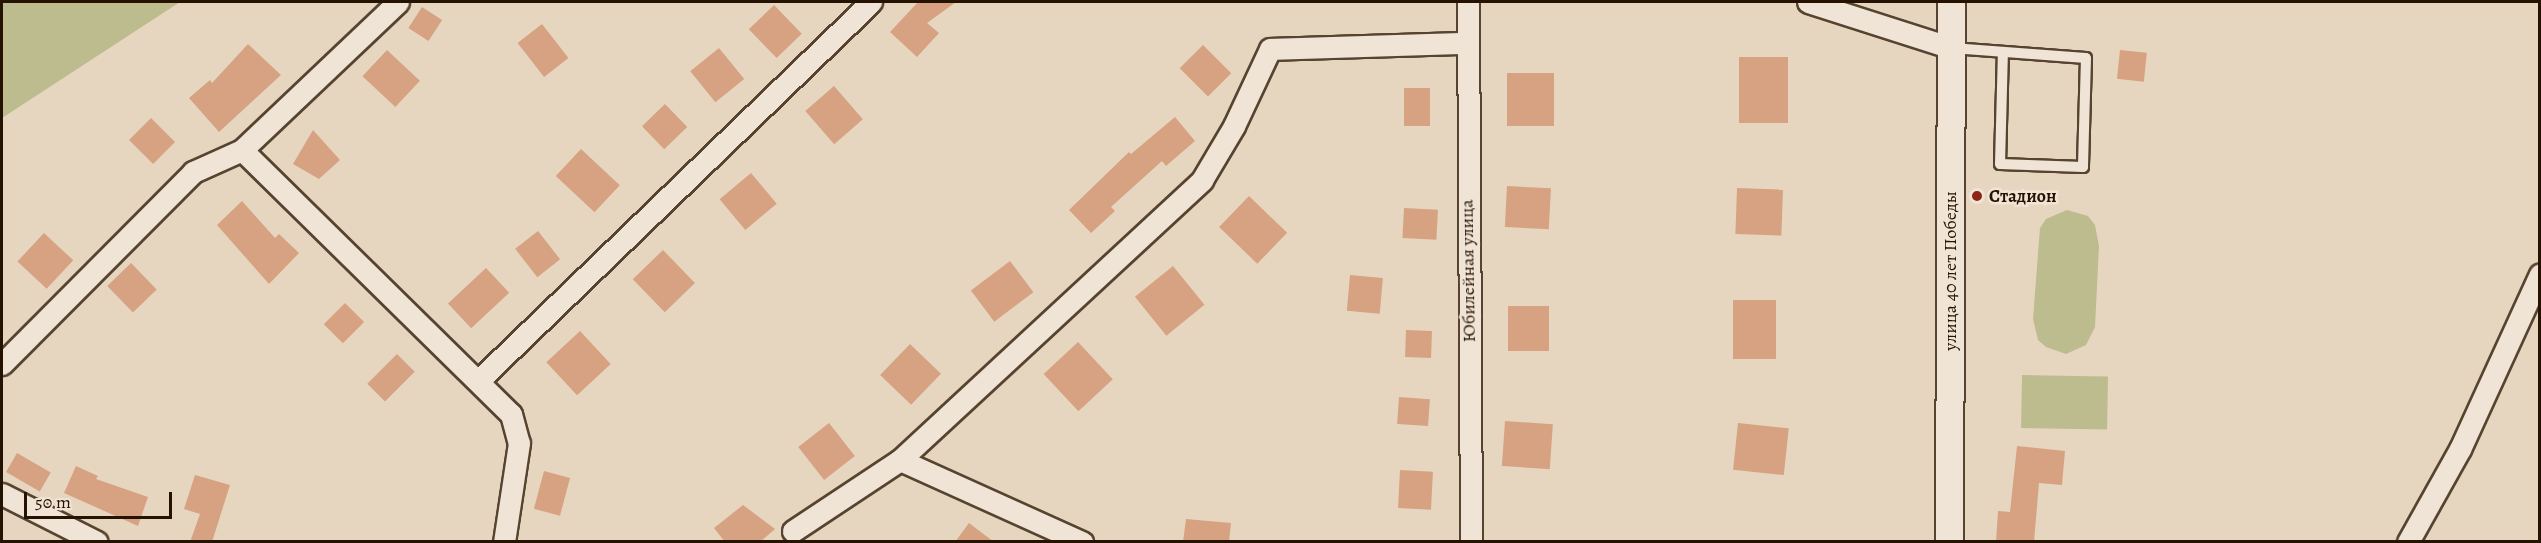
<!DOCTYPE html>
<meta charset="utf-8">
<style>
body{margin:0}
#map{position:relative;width:2541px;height:543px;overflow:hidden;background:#e7d6bf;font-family:Alegreya,serif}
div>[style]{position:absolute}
.green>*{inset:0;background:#bcbc8e;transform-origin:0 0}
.building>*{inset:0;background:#d6a282;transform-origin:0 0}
.roads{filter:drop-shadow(2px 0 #564330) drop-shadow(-2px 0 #564330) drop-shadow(0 2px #564330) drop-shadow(0 -2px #564330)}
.service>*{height:10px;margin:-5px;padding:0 5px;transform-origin:5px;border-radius:5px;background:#efe4d5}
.minor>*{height:21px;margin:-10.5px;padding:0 10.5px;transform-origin:10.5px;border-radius:10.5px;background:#efe4d5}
.tertiary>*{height:27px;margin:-13.5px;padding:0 13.5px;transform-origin:13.5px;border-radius:13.5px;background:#efe4d5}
.dots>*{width:16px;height:16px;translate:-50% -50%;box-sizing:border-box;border:3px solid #efe4d5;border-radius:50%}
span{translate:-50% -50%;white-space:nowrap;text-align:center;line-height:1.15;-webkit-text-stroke:5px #efe4d5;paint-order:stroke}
.poi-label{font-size:18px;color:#261200;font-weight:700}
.left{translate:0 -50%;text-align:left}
.street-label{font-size:18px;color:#261200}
.frame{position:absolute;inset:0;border:3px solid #261200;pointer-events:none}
.scale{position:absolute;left:24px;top:492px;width:148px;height:27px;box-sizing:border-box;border:3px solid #261200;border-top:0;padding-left:8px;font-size:18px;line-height:21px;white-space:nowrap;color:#261200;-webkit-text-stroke:4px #efe4d5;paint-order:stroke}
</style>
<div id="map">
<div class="green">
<div style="clip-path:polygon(2px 2px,180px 2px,2px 118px)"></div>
<div style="clip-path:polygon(2067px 210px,2088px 216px,2095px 225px,2099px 246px,2095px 327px,2086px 345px,2066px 354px,2046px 347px,2038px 340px,2033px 319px,2040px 228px,2046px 219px)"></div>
<div style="left:2022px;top:375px;width:86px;height:53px;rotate:1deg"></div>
</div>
<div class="building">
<div style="clip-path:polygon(918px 2px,956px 2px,927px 23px,939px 33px,917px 57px,890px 32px)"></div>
<div style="left:774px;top:5px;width:40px;height:35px;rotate:46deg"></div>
<div style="left:422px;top:7px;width:24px;height:25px;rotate:33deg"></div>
<div style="left:542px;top:24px;width:43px;height:31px;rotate:52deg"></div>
<div style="clip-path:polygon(248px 44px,281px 75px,219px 132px,189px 98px,210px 80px,212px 83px)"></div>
<div style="left:1203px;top:45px;width:40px;height:33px;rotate:45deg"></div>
<div style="left:719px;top:48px;width:40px;height:37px;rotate:51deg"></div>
<div style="left:387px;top:50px;width:45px;height:36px;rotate:43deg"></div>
<div style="left:2120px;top:50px;width:27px;height:29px;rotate:6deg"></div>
<div style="left:1739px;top:57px;width:49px;height:66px"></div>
<div style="left:1507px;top:73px;width:47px;height:53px"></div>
<div style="left:834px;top:86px;width:44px;height:38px;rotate:49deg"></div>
<div style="left:1404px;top:88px;width:26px;height:38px"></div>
<div style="left:665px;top:104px;width:32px;height:32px;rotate:46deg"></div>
<div style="clip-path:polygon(1175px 117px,1195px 141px,1166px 166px,1162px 161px,1111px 207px,1115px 211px,1091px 233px,1069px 210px,1129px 152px,1131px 154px)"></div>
<div style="left:151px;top:118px;width:34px;height:31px;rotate:45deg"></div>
<div style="clip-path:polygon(313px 130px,340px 160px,319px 179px,293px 164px)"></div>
<div style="left:581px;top:149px;width:53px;height:37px;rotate:43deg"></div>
<div style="left:751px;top:173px;width:40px;height:41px;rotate:50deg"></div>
<div style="left:1507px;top:186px;width:44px;height:41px;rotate:3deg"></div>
<div style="left:1737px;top:188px;width:46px;height:46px;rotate:2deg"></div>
<div style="left:1249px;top:196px;width:53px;height:43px;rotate:44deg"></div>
<div style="clip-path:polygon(242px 201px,275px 238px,279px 234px,299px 253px,269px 284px,217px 225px)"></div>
<div style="left:1404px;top:208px;width:34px;height:30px;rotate:3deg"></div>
<div style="left:538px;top:231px;width:36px;height:29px;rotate:52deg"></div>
<div style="left:44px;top:233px;width:40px;height:39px;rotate:43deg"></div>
<div style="left:663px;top:250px;width:46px;height:42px;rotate:46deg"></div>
<div style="left:1010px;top:261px;width:39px;height:49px;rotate:53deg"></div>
<div style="left:131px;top:263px;width:37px;height:33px;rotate:46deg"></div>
<div style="left:1173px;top:266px;width:50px;height:49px;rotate:51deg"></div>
<div style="left:486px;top:268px;width:34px;height:52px;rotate:47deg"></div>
<div style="left:1350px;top:275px;width:33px;height:36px;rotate:5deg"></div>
<div style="left:1776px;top:300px;width:59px;height:43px;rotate:90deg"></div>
<div style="left:345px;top:303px;width:27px;height:30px;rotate:45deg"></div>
<div style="left:1508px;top:306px;width:41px;height:45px"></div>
<div style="left:1406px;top:330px;width:26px;height:27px;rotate:2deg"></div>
<div style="left:580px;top:331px;width:45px;height:46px;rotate:47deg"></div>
<div style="left:1078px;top:342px;width:51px;height:47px;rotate:47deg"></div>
<div style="left:910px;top:344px;width:43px;height:43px;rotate:44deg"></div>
<div style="left:397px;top:354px;width:25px;height:42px;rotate:45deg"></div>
<div style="left:1399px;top:397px;width:31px;height:27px;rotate:4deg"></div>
<div style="left:1505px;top:421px;width:48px;height:45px;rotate:4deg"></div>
<div style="left:829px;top:423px;width:42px;height:39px;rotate:52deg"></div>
<div style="left:1738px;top:423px;width:51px;height:47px;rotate:6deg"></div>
<div style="clip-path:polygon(2017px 446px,2065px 451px,2062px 485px,2039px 483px,2034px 542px,1996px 542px,1998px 511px,2010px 512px)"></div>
<div style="left:17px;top:453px;width:39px;height:22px;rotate:30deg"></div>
<div style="clip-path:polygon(76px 466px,98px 476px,96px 479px,148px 497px,138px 526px,64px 493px)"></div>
<div style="left:1400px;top:470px;width:33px;height:38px;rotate:3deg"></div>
<div style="left:544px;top:471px;width:27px;height:39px;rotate:15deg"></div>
<div style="clip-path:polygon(195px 475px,230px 485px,212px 542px,190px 542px,200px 514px,184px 509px)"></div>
<div style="clip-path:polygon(743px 505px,775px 529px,760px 542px,725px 542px,714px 528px)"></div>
<div style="clip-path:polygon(1186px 519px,1231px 523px,1229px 542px,1183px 542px)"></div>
<div style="clip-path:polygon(969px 523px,994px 542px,955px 542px)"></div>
</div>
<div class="roads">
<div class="service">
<div style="left:1952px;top:48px;width:134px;rotate:4.3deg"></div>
<div style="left:2086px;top:58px;width:109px;rotate:91.6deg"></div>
<div style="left:2083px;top:167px;width:83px;rotate:-177.9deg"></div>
<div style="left:2000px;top:164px;width:111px;rotate:-88.5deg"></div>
</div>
<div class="minor">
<div style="left:1468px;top:2px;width:540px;rotate:89.68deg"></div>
<div style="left:1808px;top:2px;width:151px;rotate:17.7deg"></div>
<div style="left:242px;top:150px;width:215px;rotate:-43.5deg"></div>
<div style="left:2px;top:364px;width:271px;rotate:-45.1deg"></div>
<div style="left:193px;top:172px;width:54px;rotate:-24.2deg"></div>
<div style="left:242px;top:150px;width:377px;rotate:44.5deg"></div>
<div style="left:511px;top:414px;width:30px;rotate:75deg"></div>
<div style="left:519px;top:443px;width:100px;rotate:98.6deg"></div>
<div style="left:478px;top:381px;width:546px;rotate:-43.96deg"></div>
<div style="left:900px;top:460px;width:412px;rotate:-42.8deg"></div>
<div style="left:1202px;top:180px;width:63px;rotate:-59.3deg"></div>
<div style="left:1234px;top:126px;width:85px;rotate:-64.9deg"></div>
<div style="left:1270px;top:49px;width:196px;rotate:-1.8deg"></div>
<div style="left:2px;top:494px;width:106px;rotate:26.8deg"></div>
<div style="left:793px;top:531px;width:128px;rotate:-33.6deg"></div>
<div style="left:900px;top:460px;width:200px;rotate:24.3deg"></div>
<div style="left:2408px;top:542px;width:107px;rotate:-60.8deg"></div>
<div style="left:2460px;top:449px;width:192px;rotate:-65.4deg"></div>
</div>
<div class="tertiary">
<div style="left:1949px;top:542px;width:540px;rotate:-89.79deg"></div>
</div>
</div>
<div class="dots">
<div style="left:1977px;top:196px;background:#8f2418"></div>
</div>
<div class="poi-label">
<span class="left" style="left:1989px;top:196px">Стадион</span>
</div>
<div class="street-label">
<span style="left:1468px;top:271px;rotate:-91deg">Юбилейная улица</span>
<span style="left:1950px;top:271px;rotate:-90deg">улица 40 лет Победы</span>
</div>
<div class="frame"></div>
<div class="scale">50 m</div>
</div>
